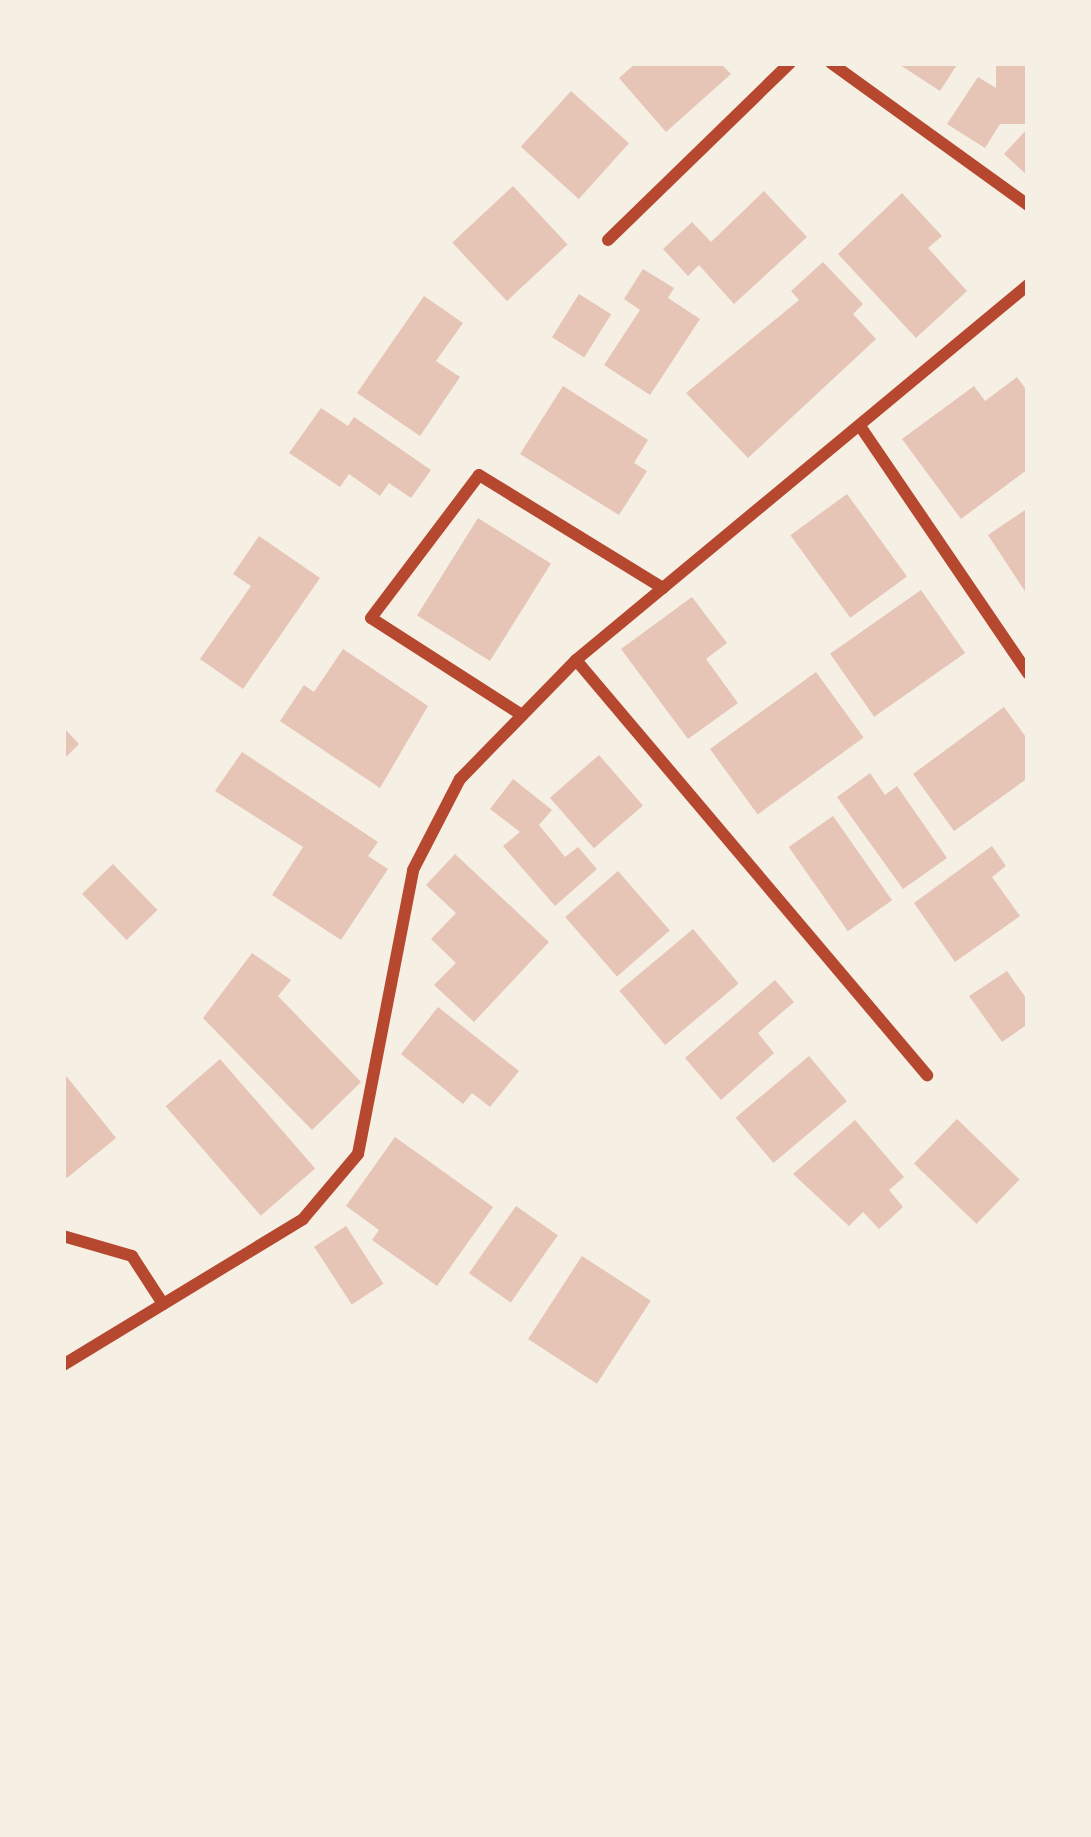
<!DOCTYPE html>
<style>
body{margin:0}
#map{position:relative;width:1091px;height:1837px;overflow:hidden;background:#f6efe4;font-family:"Noto Serif",serif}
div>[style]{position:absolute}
.building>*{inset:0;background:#e6c5b7;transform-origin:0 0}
.minor>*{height:12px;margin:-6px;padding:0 6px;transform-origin:6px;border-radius:6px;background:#b5482f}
span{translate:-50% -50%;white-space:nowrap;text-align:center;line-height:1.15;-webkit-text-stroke:9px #f6efe4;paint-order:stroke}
.frame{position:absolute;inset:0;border:66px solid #f6efe4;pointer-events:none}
</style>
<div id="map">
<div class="building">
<div style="clip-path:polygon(636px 63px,720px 63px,731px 74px,666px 132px,619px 78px)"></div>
<div style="clip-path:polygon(897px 63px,958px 63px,940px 91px)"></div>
<div style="clip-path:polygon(996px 63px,1027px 63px,1027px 124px,1000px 124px,985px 148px,947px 124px,978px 77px,996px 88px)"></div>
<div style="left:571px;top:91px;width:78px;height:75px;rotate:42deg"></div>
<div style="clip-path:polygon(1028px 128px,1028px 176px,1004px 154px)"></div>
<div style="left:513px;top:186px;width:80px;height:83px;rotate:47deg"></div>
<div style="clip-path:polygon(764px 191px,807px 237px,734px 304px,699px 265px,688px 276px,663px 249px,692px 222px,711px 242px)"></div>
<div style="clip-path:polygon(902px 193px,942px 236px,928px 248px,967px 291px,916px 338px,838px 254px)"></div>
<div style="clip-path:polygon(823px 262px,863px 304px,853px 314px,876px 339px,748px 458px,686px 393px,799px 300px,791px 291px)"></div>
<div style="clip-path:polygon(643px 269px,674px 288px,668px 298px,700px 319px,650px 395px,604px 365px,640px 310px,624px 299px)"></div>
<div style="left:579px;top:294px;width:38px;height:51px;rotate:32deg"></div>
<div style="clip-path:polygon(424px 296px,463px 323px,436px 361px,460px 377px,420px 436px,357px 393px)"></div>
<div style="clip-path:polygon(1017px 377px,1028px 392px,1028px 469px,961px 519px,902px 439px,974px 386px,985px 401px)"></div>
<div style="clip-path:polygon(563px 386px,648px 440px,634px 463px,647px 471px,619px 515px,520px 454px)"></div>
<div style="clip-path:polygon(321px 408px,348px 426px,354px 417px,431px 470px,411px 498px,389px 483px,380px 496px,349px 474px,340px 487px,289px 453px)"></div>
<div style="left:847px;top:494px;width:102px;height:70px;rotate:54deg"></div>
<div style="clip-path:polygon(1028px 508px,1028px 596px,988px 535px)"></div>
<div style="left:478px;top:518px;width:86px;height:115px;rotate:32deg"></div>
<div style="clip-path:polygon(259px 536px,320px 578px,243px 689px,200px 659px,251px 586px,233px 574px)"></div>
<div style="left:921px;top:590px;width:77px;height:111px;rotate:55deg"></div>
<div style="clip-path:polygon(692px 597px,727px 643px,706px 659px,738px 703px,688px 739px,621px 649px)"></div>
<div style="clip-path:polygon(343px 649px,428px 706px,380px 788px,280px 721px,304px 685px,314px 692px)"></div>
<div style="left:816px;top:672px;width:81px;height:131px;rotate:54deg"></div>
<div style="clip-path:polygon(1004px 707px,1028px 740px,1028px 778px,954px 831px,913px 774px)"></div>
<div style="clip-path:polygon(63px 727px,79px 744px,63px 760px)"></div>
<div style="clip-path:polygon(242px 752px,378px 842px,368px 856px,388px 869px,341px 940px,272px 895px,303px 847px,215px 791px)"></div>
<div style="left:599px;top:755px;width:67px;height:65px;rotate:49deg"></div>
<div style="clip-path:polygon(870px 773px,885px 795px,897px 786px,947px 858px,903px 889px,837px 797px)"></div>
<div style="clip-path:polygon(513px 779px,552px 810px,539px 825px,565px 857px,578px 847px,597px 869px,555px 906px,503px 846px,520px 832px,490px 809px)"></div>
<div style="left:833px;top:816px;width:103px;height:54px;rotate:55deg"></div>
<div style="clip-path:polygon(992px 846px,1006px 866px,992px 877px,1020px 916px,955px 962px,914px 903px)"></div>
<div style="clip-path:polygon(455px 854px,549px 942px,474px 1022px,434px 985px,456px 963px,431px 939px,456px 913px,426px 885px)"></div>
<div style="left:113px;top:864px;width:64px;height:43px;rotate:46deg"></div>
<div style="left:618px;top:871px;width:79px;height:70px;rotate:49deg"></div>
<div style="left:693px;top:929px;width:71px;height:96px;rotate:50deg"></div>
<div style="clip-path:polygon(252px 953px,291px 980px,278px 996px,361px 1082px,312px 1130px,203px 1018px)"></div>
<div style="clip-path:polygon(1007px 971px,1028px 1001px,1028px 1024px,1002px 1042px,969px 996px)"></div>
<div style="clip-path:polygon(775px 980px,794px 1002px,758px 1033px,774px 1053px,721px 1100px,685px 1058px)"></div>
<div style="clip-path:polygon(438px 1007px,519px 1071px,490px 1107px,472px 1093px,463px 1104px,401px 1054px)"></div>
<div style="left:809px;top:1056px;width:59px;height:96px;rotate:50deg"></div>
<div style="left:220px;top:1059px;width:145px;height:72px;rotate:49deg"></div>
<div style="clip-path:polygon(63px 1072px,116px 1138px,67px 1178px,63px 1173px)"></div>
<div style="left:957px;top:1119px;width:87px;height:62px;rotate:44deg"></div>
<div style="clip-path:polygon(855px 1120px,904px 1177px,889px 1190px,903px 1207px,879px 1229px,863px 1212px,849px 1226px,793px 1174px)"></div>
<div style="clip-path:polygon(395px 1137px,493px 1207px,437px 1286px,372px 1240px,379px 1230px,346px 1206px)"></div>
<div style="left:516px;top:1206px;width:51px;height:82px;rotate:35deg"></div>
<div style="left:346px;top:1226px;width:69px;height:38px;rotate:57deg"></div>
<div style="left:582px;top:1256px;width:82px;height:99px;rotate:33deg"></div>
</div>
<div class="minor">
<div style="left:831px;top:63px;width:243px;rotate:35.8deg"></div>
<div style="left:608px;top:240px;width:254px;rotate:-44.2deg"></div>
<div style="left:860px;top:426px;width:299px;rotate:55.8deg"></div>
<div style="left:576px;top:660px;width:544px;rotate:49.78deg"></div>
<div style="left:522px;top:715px;width:179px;rotate:-147.3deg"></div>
<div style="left:371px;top:618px;width:179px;rotate:-52.9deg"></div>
<div style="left:479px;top:475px;width:216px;rotate:31.6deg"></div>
<div style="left:63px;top:1236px;width:72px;rotate:16.2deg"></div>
<div style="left:132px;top:1256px;width:57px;rotate:57.1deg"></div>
<div style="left:63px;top:1365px;width:281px;rotate:-31.3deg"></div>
<div style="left:303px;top:1219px;width:85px;rotate:-49.8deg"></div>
<div style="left:358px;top:1154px;width:289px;rotate:-79deg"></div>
<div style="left:413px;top:870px;width:102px;rotate:-62.7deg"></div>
<div style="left:460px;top:779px;width:166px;rotate:-45.7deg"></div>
<div style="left:576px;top:660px;width:587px;rotate:-39.68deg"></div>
</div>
<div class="frame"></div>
</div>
